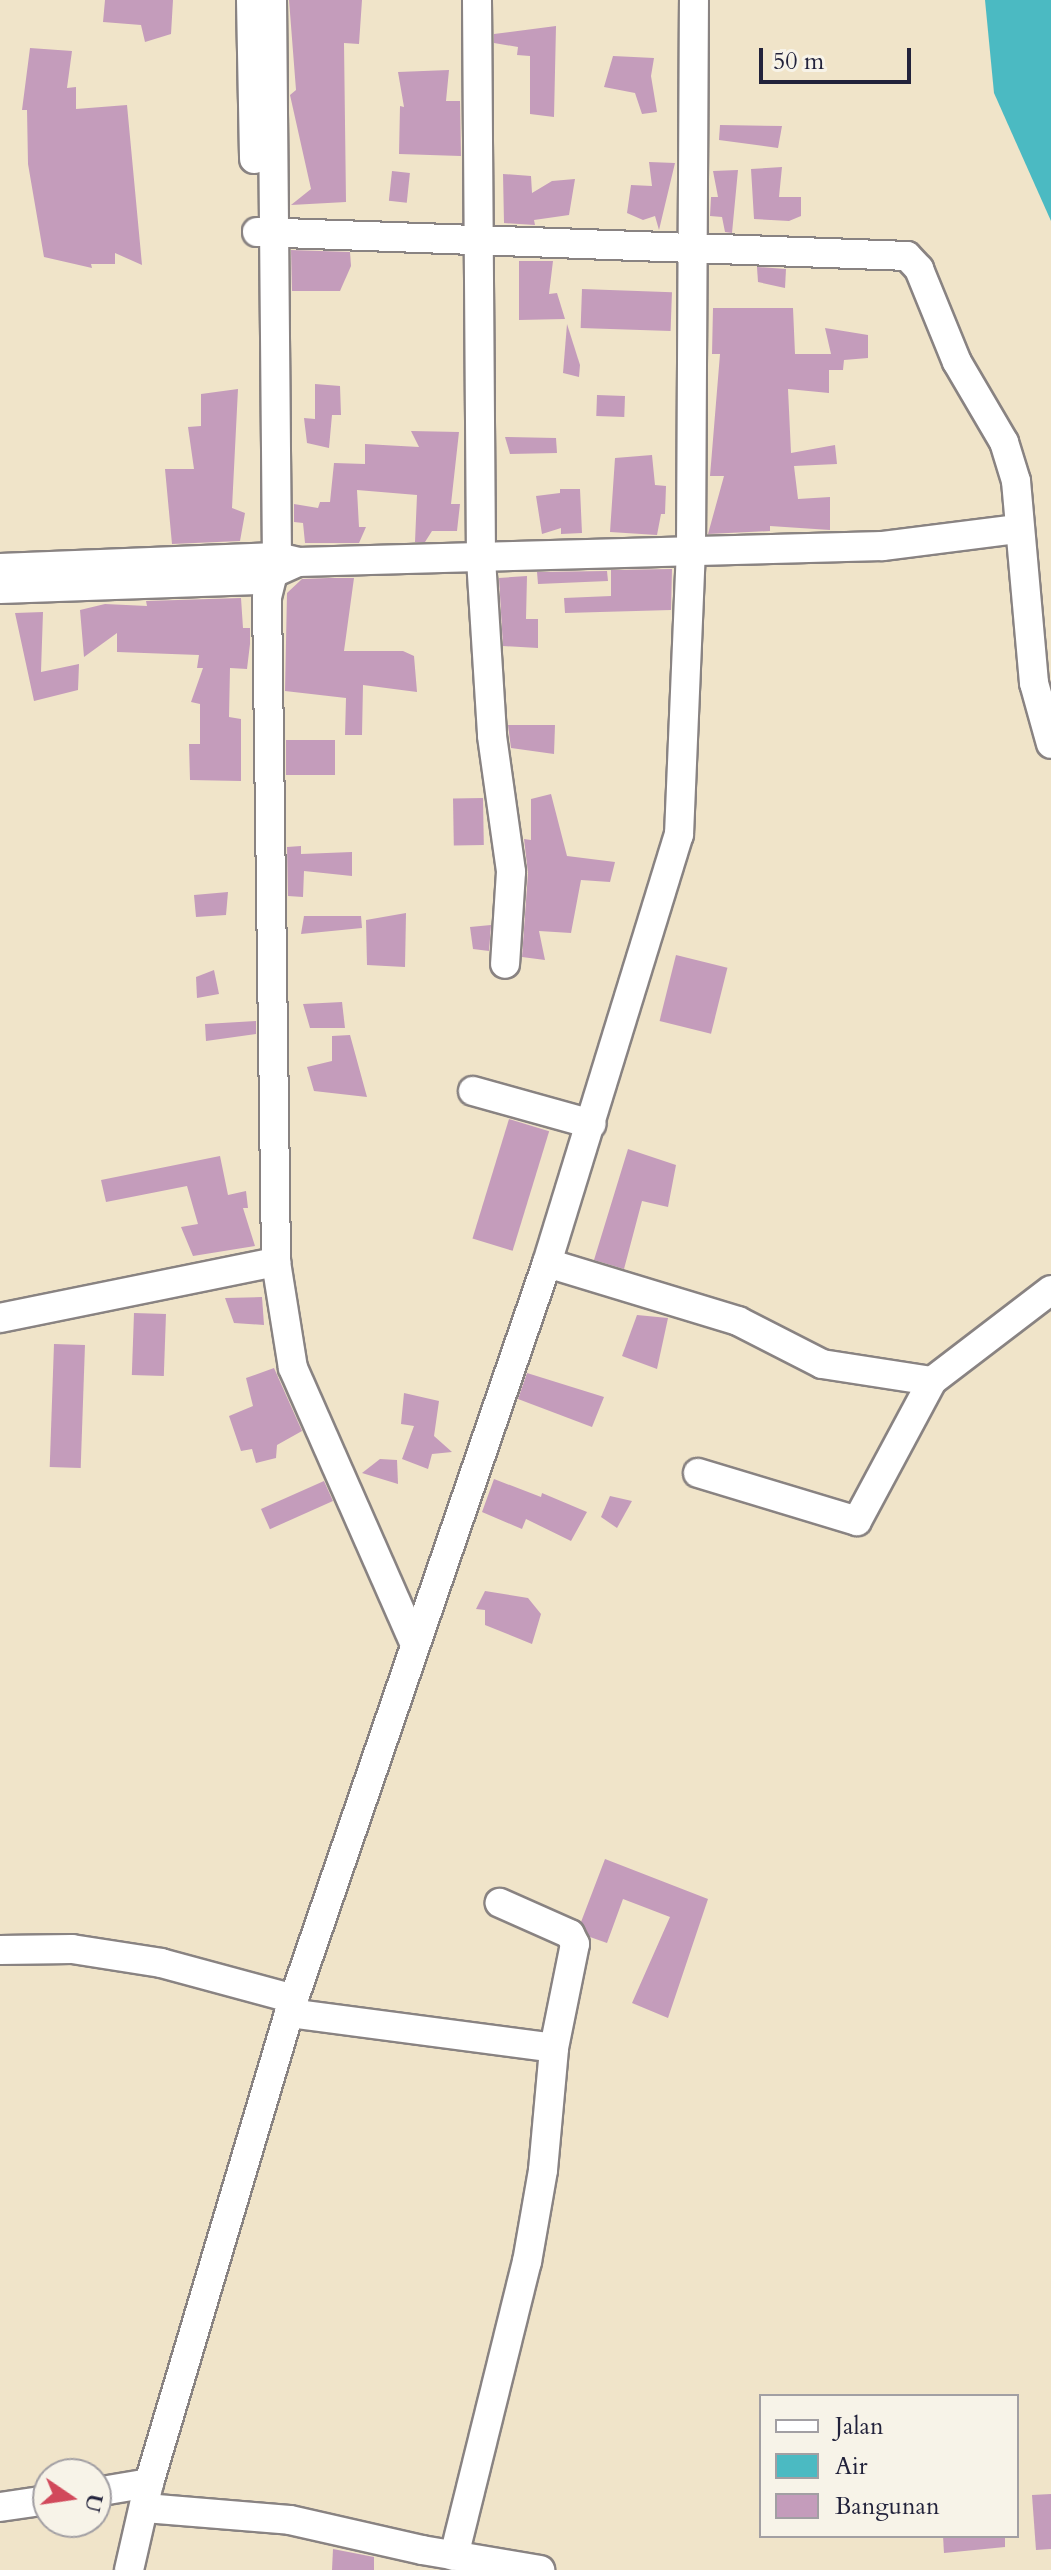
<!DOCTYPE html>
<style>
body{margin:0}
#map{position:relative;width:1051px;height:2570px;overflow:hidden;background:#f0e4c9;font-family:Cardo,serif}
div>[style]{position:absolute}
.water>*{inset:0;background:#4bbac2}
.building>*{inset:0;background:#c49cbb;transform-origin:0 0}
.roads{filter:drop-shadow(2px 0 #898382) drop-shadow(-2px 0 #898382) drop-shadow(0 2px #898382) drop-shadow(0 -2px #898382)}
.minor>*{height:28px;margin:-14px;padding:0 14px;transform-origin:14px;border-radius:14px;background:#fff}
span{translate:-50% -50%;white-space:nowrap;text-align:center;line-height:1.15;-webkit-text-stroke:8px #f7f3e8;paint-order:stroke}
.legend{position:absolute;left:759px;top:2394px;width:260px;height:144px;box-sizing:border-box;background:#f7f3e8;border:2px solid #a29fa3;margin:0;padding:10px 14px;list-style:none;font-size:24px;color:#22223b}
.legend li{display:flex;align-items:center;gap:16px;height:40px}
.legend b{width:40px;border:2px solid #a29fa3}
.north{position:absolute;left:32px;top:2458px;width:80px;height:80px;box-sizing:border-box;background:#f7f3e8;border:2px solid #a29fa3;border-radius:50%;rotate:103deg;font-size:22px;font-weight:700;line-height:32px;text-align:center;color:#22223b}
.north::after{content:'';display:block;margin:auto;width:28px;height:36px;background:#d1495b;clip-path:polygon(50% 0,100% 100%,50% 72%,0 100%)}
.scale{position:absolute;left:759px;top:48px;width:152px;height:36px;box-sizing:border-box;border:4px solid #22223b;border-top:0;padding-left:10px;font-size:24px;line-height:28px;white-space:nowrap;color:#22223b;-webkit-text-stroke:6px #f7f3e8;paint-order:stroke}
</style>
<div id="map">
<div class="water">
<div style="clip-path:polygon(985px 0,1051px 0,1051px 221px,994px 93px)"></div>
</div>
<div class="building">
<div style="clip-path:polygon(105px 0,173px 0,171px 34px,145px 42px,141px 25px,103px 22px)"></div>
<div style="clip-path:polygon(289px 0,362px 0,359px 44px,344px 43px,346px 202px,291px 205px,311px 189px,290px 95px,296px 90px)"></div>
<div style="clip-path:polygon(556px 26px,554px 117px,530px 114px,530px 56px,517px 55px,518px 47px,494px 43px,494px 34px)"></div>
<div style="clip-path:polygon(30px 48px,72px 51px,67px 88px,76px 87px,76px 109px,127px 105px,142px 265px,115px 253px,115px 264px,91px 264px,92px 268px,44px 257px,28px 164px,27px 110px,22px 110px)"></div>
<div style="clip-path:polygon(613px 56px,654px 58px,651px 76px,657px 112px,642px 114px,635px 93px,604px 87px)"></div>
<div style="clip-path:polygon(449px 70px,446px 101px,460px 101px,461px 156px,399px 154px,400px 106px,404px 107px,398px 72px)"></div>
<div style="clip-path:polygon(720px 125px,782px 126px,778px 148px,719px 140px)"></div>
<div style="clip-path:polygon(649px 162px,675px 163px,659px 230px,655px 216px,643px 220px,627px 213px,631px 185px,652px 186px)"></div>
<div style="clip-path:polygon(782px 167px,779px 197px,801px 197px,801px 216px,789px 221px,754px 219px,751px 169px)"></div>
<div style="clip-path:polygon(738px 170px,732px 233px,725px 232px,722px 217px,710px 216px,711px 197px,718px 197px,713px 171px)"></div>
<div style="left:392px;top:171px;width:18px;height:30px;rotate:6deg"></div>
<div style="clip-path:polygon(503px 174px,531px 176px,532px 193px,552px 181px,575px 179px,569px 215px,534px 220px,535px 225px,504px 223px)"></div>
<div style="clip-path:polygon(291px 250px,350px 252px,351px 266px,340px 291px,292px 291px)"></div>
<div style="clip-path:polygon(519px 261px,553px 261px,549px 294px,557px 293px,565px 319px,519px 320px)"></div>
<div style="clip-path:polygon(757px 267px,786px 269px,785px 288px,758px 282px)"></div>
<div style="left:582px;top:289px;width:90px;height:39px;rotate:2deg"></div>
<div style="clip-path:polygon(713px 308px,793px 308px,795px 354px,831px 354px,825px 328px,868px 335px,868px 358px,844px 360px,843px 370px,829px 370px,829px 393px,788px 389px,791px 453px,835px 445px,837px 464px,794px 466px,798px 499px,830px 497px,830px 530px,770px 526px,770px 531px,708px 534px,724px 476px,710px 476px,720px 354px,712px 354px)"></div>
<div style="clip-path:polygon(567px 324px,580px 365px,579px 377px,563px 373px)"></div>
<div style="clip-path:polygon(315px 384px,340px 386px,341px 415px,332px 415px,329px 448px,307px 443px,304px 418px,315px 419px)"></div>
<div style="clip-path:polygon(238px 389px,232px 508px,245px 513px,240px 541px,172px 544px,165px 469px,194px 469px,188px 427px,201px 426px,201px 394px)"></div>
<div style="left:597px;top:395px;width:28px;height:21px;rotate:2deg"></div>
<div style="clip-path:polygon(411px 431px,459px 432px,451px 504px,460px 504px,457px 531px,432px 531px,425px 542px,415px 542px,417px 495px,357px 490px,359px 527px,366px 527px,359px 543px,305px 543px,303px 523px,294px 522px,294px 504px,318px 508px,320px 502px,330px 502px,334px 463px,365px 464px,365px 444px,419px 447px)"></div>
<div style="clip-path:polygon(505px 437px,556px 438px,557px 453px,510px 454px)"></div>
<div style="clip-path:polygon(652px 455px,655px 485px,666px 486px,665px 514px,661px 514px,657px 535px,610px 532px,615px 458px)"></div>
<div style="clip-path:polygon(560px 489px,580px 489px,582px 533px,561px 534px,561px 528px,542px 534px,536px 496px,560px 493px)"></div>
<div style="clip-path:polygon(672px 569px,671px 610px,565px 613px,564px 598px,611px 596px,611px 570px)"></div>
<div style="clip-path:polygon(607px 571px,608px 581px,538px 584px,537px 572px)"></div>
<div style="clip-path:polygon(527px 576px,526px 619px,538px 619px,538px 648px,503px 646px,499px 578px)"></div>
<div style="clip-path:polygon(329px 578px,354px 578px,344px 651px,403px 651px,414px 656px,417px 692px,363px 685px,362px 735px,345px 735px,346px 698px,285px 691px,287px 593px,302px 579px)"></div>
<div style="clip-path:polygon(241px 598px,243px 628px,250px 628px,250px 644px,247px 669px,230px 668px,229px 717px,241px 719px,241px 781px,190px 780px,189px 744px,200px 744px,200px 704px,191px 702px,203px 668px,197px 668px,199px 655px,117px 652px,117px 633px,84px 657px,80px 610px,105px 604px,147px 606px,146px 601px)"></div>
<div style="clip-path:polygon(43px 612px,41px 672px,79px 664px,78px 690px,34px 701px,15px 613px)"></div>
<div style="clip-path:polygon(508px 725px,555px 725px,554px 754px,511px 748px)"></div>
<div style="left:286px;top:740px;width:49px;height:35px"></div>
<div style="clip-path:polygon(551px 794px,567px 856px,615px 862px,610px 882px,581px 880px,571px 933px,539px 931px,545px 960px,522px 957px,528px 873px,524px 839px,531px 840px,531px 799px)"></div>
<div style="left:483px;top:798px;width:47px;height:30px;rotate:89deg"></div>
<div style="clip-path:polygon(301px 846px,301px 854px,352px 852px,352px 876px,304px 871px,303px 897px,288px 896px,287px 847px)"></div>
<div style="clip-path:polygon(228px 892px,226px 915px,196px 917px,194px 895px)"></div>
<div style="clip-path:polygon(406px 913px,405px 967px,367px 965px,366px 920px)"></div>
<div style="clip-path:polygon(304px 916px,361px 916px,362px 928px,301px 934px)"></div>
<div style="clip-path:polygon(491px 925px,489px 951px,473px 949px,470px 927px)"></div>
<div style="left:676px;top:955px;width:53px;height:68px;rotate:14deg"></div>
<div style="clip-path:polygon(214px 970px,219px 994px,197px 998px,196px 977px)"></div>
<div style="clip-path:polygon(342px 1002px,345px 1028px,310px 1028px,303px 1004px)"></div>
<div style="clip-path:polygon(256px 1021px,256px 1034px,206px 1041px,205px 1024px)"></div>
<div style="clip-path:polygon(350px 1035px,367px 1097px,314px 1091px,307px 1067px,332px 1061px,332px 1036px)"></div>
<div style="left:509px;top:1119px;width:42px;height:125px;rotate:17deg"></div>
<div style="clip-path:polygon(628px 1149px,676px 1165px,668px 1207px,642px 1201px,624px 1269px,594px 1260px)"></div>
<div style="clip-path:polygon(220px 1156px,228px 1195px,246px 1191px,248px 1208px,243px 1208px,255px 1246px,193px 1256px,181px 1227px,198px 1224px,187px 1186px,106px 1202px,101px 1180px)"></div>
<div style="clip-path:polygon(262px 1297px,264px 1325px,234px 1323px,225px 1298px)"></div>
<div style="left:134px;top:1313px;width:32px;height:62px;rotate:2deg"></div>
<div style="clip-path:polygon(637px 1315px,668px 1318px,657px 1369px,622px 1356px)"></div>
<div style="left:54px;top:1344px;width:31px;height:123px;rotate:2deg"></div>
<div style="clip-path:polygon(274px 1368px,302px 1431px,277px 1445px,276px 1458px,256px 1463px,252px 1449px,241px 1451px,229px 1416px,253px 1406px,246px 1378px)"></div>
<div style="clip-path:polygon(527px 1373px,604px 1397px,592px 1427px,518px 1399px)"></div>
<div style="clip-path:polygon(404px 1393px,439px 1401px,434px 1436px,452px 1452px,432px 1454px,428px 1469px,402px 1459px,414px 1426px,401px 1424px)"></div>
<div style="clip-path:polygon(380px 1459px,397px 1460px,398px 1484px,362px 1473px)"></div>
<div style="clip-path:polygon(494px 1479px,541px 1497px,542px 1493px,587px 1512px,571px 1541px,526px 1519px,522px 1529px,482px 1512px)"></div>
<div style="left:324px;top:1481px;width:22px;height:69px;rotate:66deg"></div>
<div style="clip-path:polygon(610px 1496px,632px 1501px,617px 1528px,601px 1517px)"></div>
<div style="clip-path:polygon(485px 1591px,528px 1598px,541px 1614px,532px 1644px,485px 1625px,485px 1610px,476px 1609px)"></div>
<div style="clip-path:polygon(605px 1859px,708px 1899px,668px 2018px,632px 2003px,670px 1917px,623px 1899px,607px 1943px,590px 1937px,581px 1922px)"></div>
<div style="clip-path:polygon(1051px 2494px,1051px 2549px,1036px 2550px,1032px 2495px)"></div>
<div style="clip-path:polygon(943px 2536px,1005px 2536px,1005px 2547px,944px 2553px)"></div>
<div style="clip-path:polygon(333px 2549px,374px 2557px,374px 2570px,332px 2570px)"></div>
</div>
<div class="roads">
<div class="minor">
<div style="left:251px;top:0;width:159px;rotate:88.9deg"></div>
<div style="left:272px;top:0;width:557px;rotate:89.49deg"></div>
<div style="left:277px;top:557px;width:41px;rotate:104deg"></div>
<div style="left:267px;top:597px;width:665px;rotate:89.22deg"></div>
<div style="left:276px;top:1262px;width:107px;rotate:80.9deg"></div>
<div style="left:293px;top:1368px;width:302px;rotate:66.2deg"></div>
<div style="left:477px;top:0;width:559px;rotate:89.59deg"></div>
<div style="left:481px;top:559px;width:177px;rotate:86.4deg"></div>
<div style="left:492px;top:736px;width:137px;rotate:82deg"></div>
<div style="left:511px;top:872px;width:92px;rotate:93.7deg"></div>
<div style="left:257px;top:232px;width:650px;rotate:2.11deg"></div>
<div style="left:907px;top:256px;width:18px;rotate:47deg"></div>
<div style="left:919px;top:269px;width:100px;rotate:67.8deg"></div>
<div style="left:957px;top:362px;width:93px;rotate:59.6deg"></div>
<div style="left:1004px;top:442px;width:41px;rotate:72.9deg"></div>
<div style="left:1016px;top:481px;width:203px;rotate:84.9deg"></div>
<div style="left:1034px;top:683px;width:63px;rotate:74.4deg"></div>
<div style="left:298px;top:562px;width:585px;rotate:-1.57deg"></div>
<div style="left:883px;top:546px;width:136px;rotate:-7.2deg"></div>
<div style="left:0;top:568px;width:277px;rotate:-2.3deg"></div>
<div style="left:277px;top:557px;width:22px;rotate:13deg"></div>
<div style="left:298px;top:562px;width:44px;rotate:155.8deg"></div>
<div style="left:258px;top:580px;width:258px;rotate:178deg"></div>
<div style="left:473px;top:1091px;width:123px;rotate:15.6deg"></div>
<div style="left:547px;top:1263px;width:200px;rotate:16.9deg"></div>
<div style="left:738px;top:1321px;width:94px;rotate:27.1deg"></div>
<div style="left:822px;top:1364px;width:111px;rotate:8.8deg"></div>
<div style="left:932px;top:1381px;width:150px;rotate:-37.4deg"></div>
<div style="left:0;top:1318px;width:282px;rotate:-11.5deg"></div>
<div style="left:698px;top:1473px;width:166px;rotate:16.8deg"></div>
<div style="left:857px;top:1521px;width:159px;rotate:-61.8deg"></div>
<div style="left:0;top:1950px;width:72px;rotate:-0.8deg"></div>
<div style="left:72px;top:1949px;width:90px;rotate:8.9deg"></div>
<div style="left:161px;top:1963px;width:138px;rotate:15.1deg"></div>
<div style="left:289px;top:2013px;width:267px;rotate:7.5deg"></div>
<div style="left:96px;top:2492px;width:54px;rotate:-9.6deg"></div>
<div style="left:0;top:2507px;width:49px;rotate:-8.3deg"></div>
<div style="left:145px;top:2508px;width:145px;rotate:4.7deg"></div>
<div style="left:290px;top:2520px;width:135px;rotate:12.8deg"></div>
<div style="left:422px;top:2550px;width:120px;rotate:9.6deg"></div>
<div style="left:454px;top:2556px;width:303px;rotate:-76.1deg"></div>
<div style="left:527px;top:2262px;width:93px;rotate:-80.1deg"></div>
<div style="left:543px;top:2170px;width:122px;rotate:-84.8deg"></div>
<div style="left:554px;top:2048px;width:106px;rotate:-78.6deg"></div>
<div style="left:575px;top:1944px;width:11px;rotate:-117deg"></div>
<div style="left:570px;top:1934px;width:77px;rotate:-156.1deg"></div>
<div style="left:129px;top:2570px;width:89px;rotate:-77.1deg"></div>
<div style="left:149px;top:2483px;width:490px;rotate:-73.4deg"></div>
<div style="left:289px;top:2013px;width:793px;rotate:-71.02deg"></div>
<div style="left:547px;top:1263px;width:448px;rotate:-72.9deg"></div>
<div style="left:679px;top:835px;width:286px;rotate:-87.6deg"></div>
<div style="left:691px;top:549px;width:549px;rotate:-89.69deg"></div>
</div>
</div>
<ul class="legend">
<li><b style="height:10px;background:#fff"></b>Jalan</li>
<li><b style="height:22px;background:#4bbac2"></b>Air</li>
<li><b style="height:22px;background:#c49cbb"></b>Bangunan</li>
</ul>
<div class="north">U</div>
<div class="scale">50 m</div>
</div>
